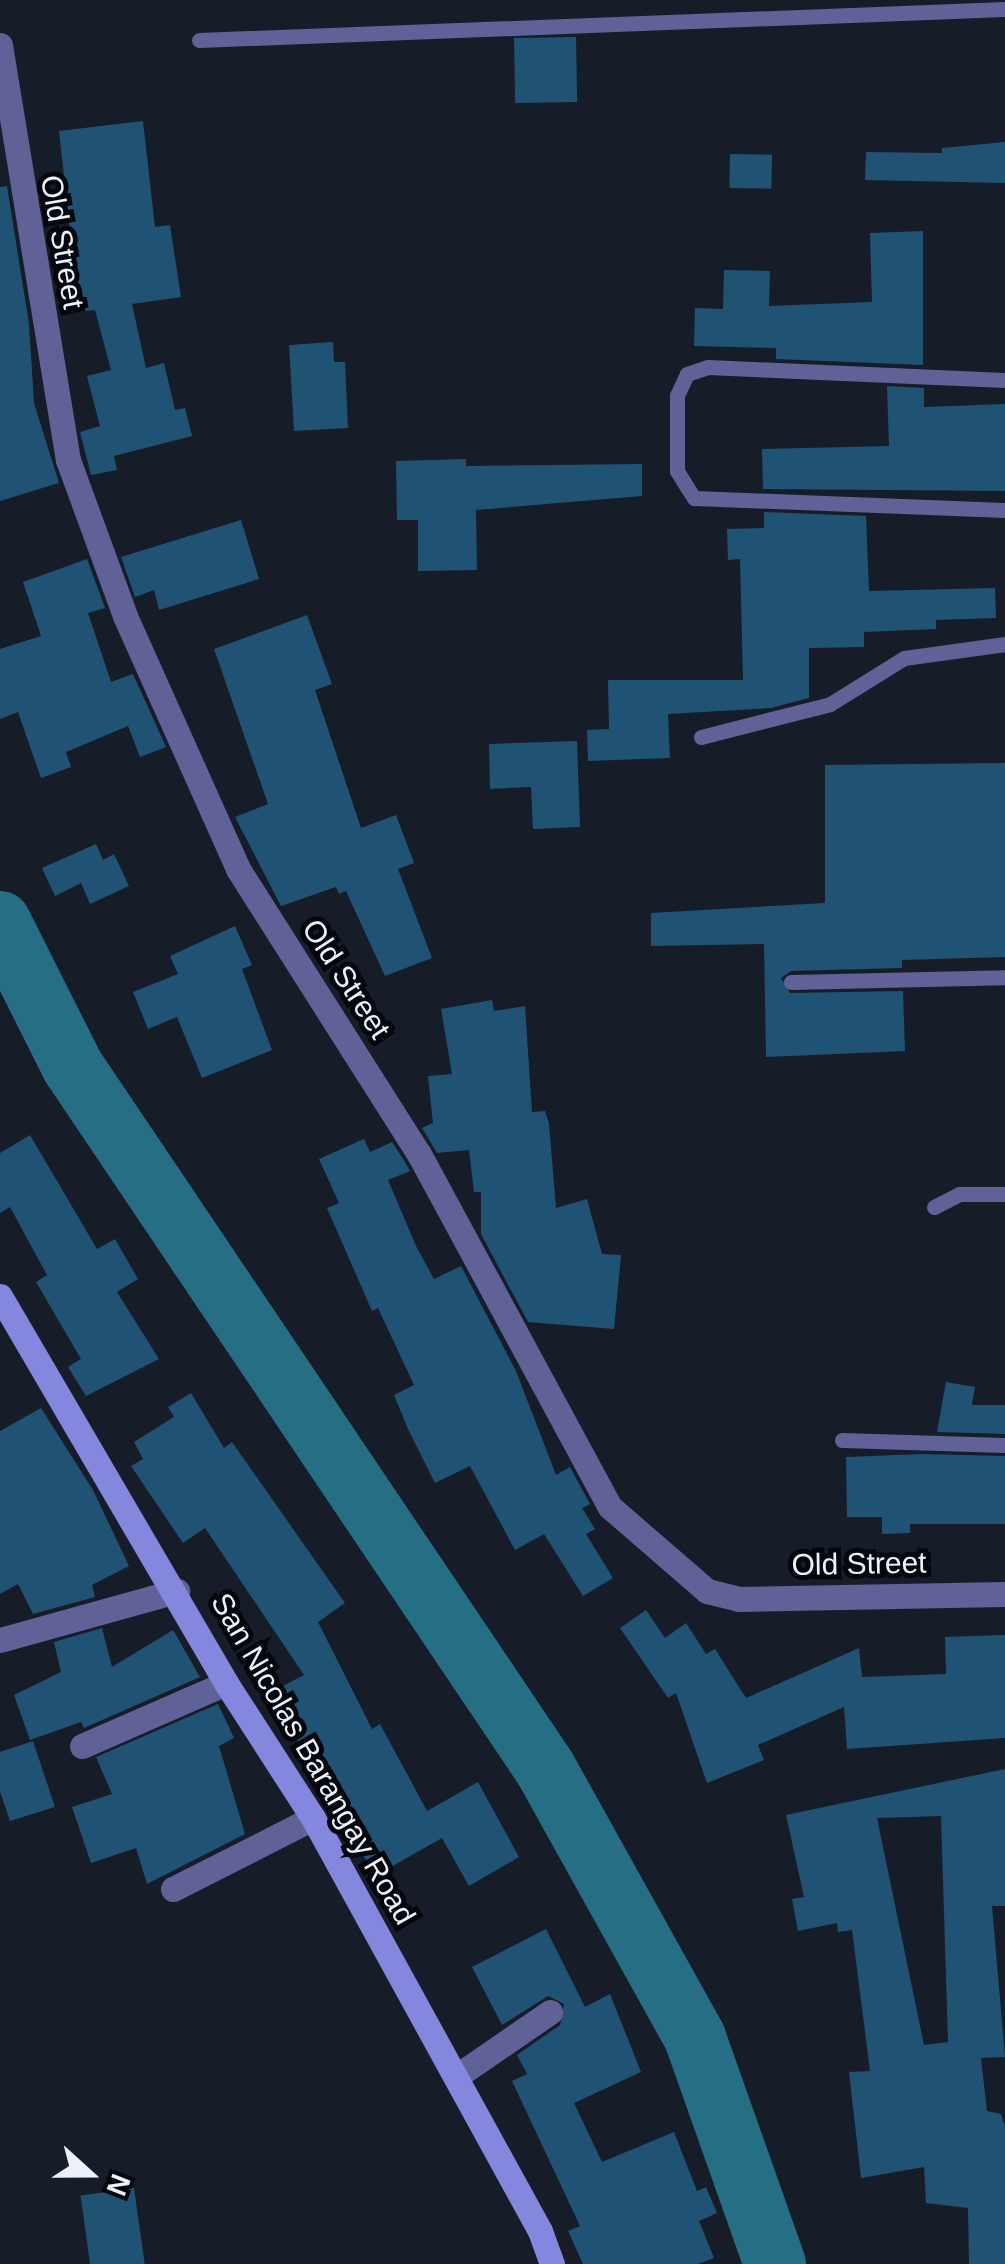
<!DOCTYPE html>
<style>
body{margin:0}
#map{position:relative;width:1005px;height:2264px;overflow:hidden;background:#161d29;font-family:Arial,sans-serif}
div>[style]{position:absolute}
.river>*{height:62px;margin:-31px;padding:0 31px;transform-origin:31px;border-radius:31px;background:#266e84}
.building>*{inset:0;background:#205274;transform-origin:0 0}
.lane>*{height:15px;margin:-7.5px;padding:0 7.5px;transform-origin:7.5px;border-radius:7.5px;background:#5f6197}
.street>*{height:25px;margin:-12.5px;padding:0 12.5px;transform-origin:12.5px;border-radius:12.5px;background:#5f6197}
.secondary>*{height:25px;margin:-12.5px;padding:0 12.5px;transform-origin:12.5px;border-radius:12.5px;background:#8587de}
span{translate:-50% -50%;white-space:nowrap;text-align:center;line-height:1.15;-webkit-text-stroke:10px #05070c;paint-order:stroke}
.street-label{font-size:30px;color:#ecf1fa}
.north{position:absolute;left:40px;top:2124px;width:100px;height:100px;-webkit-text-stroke:8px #05070c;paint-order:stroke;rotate:111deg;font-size:28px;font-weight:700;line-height:40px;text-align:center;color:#ecf1fa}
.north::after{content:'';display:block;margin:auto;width:35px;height:45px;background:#ecf1fa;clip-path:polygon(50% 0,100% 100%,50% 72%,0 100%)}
</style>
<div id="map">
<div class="river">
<div style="left:0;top:922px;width:162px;rotate:63.3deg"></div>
<div style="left:73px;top:1067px;width:845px;rotate:56.05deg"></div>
<div style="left:545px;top:1768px;width:309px;rotate:60.9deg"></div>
<div style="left:695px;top:2038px;width:240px;rotate:70.5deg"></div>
</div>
<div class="building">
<div style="left:576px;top:37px;width:65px;height:62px;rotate:89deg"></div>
<div style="clip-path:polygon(143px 121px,155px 227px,170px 225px,181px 297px,132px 304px,146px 368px,164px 363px,175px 410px,185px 408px,192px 436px,114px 456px,117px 470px,91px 475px,80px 432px,100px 426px,87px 376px,111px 370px,95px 310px,79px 312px,59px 131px)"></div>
<div style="clip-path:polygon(1005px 142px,1005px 183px,865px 180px,866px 152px,942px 153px,942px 148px)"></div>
<div style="left:730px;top:154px;width:42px;height:34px;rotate:1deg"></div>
<div style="clip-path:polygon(7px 186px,29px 324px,34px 403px,59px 483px,0 501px,0 187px)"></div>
<div style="clip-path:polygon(923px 231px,923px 365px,776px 359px,776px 348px,694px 346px,695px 308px,723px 309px,724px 270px,770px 271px,769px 306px,872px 302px,870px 233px)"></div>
<div style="clip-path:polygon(333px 342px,334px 362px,345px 362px,348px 428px,294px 431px,289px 345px)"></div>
<div style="clip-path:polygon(887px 386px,924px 388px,924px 407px,1005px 404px,1005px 491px,763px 489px,762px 449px,889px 446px)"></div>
<div style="clip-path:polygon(466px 459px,466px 466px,642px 464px,642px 496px,476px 510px,477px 570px,418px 571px,418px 520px,397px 520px,396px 461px)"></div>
<div style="clip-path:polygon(764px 512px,866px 516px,869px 591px,995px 588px,996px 618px,936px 620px,936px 629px,864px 632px,864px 647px,809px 648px,809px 698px,771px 708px,668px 714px,670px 758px,588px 761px,587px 730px,609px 729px,608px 680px,743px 680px,740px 559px,728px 560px,727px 529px,764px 528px)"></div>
<div style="clip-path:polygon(241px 520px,259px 579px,159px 610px,154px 590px,135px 597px,121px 557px)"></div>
<div style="clip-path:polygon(87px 559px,105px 608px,88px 613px,111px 682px,133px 674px,166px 747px,140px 757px,128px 726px,66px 752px,71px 767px,41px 778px,18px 712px,0 719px,0 649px,41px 636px,23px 582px)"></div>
<div style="clip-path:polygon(307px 615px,332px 684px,315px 690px,361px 828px,396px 815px,414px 863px,398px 869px,432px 958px,385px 976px,346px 891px,339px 894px,336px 887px,281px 906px,235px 817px,268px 804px,214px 649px)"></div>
<div style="clip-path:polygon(577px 741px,580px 827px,533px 829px,531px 787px,490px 789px,489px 744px)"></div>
<div style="clip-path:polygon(1005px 763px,1005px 957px,902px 960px,902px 968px,791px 971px,781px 978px,790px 993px,903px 991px,905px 1051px,766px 1057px,764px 944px,651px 946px,651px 913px,825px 903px,825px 765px)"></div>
<div style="clip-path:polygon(96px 844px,103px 860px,114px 854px,129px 886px,90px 904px,81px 883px,55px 896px,42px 868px)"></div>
<div style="clip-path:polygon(235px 926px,252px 965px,242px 969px,272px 1050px,202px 1078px,177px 1017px,148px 1029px,133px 992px,178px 974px,170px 956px)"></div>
<div style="clip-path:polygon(492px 1000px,494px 1011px,525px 1006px,532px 1112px,545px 1111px,549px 1124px,556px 1208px,587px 1199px,602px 1254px,621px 1255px,614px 1329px,528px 1322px,481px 1234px,481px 1192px,474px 1192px,469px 1150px,437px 1153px,422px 1128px,433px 1123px,428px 1076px,452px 1074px,441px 1009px)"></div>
<div style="clip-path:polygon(30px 1135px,97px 1249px,115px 1239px,138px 1279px,117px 1292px,159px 1359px,86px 1396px,68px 1367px,81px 1359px,36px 1282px,47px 1275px,10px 1207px,0 1213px,0 1153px)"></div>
<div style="clip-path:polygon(364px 1139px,370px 1152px,392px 1142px,405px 1162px,410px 1171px,388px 1180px,416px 1246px,434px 1279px,461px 1266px,516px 1371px,556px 1475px,570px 1467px,590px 1504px,582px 1508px,595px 1529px,586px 1534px,613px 1578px,583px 1596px,544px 1534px,515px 1550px,470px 1466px,435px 1483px,408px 1429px,394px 1395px,414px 1385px,378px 1308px,372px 1311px,327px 1208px,339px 1203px,319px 1159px)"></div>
<div style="clip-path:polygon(946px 1382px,975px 1387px,972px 1405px,1005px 1405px,1005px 1434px,937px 1432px)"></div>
<div style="clip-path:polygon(191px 1393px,224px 1448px,232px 1442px,345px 1603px,318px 1622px,372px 1729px,380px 1724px,427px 1811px,478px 1782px,519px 1857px,469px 1886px,442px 1838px,375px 1876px,342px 1817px,335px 1821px,275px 1690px,304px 1675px,205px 1528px,183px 1543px,131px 1466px,143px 1459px,134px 1442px,174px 1417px,168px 1407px)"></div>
<div style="clip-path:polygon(41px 1408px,93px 1490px,129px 1566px,92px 1585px,95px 1597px,33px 1614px,18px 1584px,0 1594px,0 1431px)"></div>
<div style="clip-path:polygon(922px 1454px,1005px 1456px,1005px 1524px,910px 1524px,910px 1533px,882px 1534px,882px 1517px,847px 1517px,846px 1457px)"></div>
<div style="clip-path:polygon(646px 1610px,665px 1638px,686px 1623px,706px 1654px,715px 1649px,746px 1698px,859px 1648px,862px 1677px,946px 1674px,945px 1637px,1005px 1635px,1005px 1738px,847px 1749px,844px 1707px,758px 1745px,764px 1760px,707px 1783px,676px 1693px,668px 1698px,620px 1628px)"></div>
<div style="clip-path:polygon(102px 1628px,112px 1667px,173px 1630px,200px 1677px,84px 1728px,81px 1722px,30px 1740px,14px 1695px,61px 1672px,54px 1642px)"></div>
<div style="clip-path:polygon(218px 1704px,234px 1738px,219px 1746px,245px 1834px,147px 1884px,136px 1848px,91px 1863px,72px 1807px,112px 1794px,96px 1757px)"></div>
<div style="clip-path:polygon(33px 1741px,55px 1807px,10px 1821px,0 1791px,0 1752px)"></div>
<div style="clip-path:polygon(evenodd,1005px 1769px,1005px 1906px,992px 1906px,1005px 2057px,981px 2058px,987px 2111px,1001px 2114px,1005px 2127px,1005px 2264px,969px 2264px,968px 2208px,926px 2203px,924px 2167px,861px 2178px,849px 2072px,870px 2071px,852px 1930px,838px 1932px,837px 1923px,798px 1931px,792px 1899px,804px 1897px,786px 1815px,1005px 1769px,941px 1816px,948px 2042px,924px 2045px,877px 1818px,941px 1816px)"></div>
<div style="clip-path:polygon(546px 1929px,585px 2007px,610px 1994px,641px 2072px,574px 2103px,602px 2162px,674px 2132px,697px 2191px,706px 2187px,717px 2213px,699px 2221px,714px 2258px,698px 2264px,583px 2264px,568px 2231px,580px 2226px,512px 2081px,527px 2074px,517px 2055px,560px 2025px,564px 2004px,548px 1996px,502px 2025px,472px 1967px)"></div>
<div style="left:134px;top:2188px;width:77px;height:54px;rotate:82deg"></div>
</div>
<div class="lane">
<div style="left:199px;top:40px;width:807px;rotate:-2.2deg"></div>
<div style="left:1005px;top:380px;width:297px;rotate:-177.5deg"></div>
<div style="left:708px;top:367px;width:22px;rotate:162deg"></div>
<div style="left:687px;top:374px;width:23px;rotate:115deg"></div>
<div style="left:677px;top:395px;width:76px;rotate:90deg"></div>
<div style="left:677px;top:471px;width:32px;rotate:58deg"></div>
<div style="left:694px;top:498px;width:311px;rotate:2.2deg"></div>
<div style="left:701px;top:737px;width:133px;rotate:-14.3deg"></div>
<div style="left:830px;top:704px;width:87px;rotate:-31.9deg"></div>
<div style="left:904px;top:658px;width:102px;rotate:-7.9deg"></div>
<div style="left:791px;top:982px;width:214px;rotate:-1.3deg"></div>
<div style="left:934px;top:1207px;width:28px;rotate:-27deg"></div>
<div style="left:959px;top:1194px;width:46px"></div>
<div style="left:842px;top:1440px;width:163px;rotate:1.8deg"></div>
</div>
<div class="street">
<div style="left:0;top:45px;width:421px;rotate:80.7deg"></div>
<div style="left:68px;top:460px;width:166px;rotate:69.9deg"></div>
<div style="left:125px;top:616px;width:277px;rotate:65.9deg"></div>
<div style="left:238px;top:869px;width:338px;rotate:57.6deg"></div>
<div style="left:419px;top:1154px;width:401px;rotate:61.6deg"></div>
<div style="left:610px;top:1507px;width:128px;rotate:40.9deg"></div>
<div style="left:707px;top:1591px;width:32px;rotate:14deg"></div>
<div style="left:738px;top:1599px;width:267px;rotate:-1.1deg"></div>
<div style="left:0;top:1640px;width:184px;rotate:-15.5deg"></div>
<div style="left:82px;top:1746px;width:157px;rotate:-23.6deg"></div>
<div style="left:173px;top:1889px;width:157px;rotate:-26.9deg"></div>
<div style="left:457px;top:2076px;width:113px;rotate:-34.5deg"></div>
</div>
<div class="secondary">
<div style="left:0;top:1296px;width:448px;rotate:59.7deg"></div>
<div style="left:226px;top:1683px;width:161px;rotate:57.2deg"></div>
<div style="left:313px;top:1818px;width:471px;rotate:61.2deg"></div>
<div style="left:540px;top:2231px;width:35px;rotate:70deg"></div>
</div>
<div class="street-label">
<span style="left:62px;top:242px;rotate:80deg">Old Street</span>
<span style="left:346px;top:979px;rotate:57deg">Old Street</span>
<span style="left:859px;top:1564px;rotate:-1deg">Old Street</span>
<span style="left:313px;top:1759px;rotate:60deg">San Nicolas Barangay Road</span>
</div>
<div class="north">N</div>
</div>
